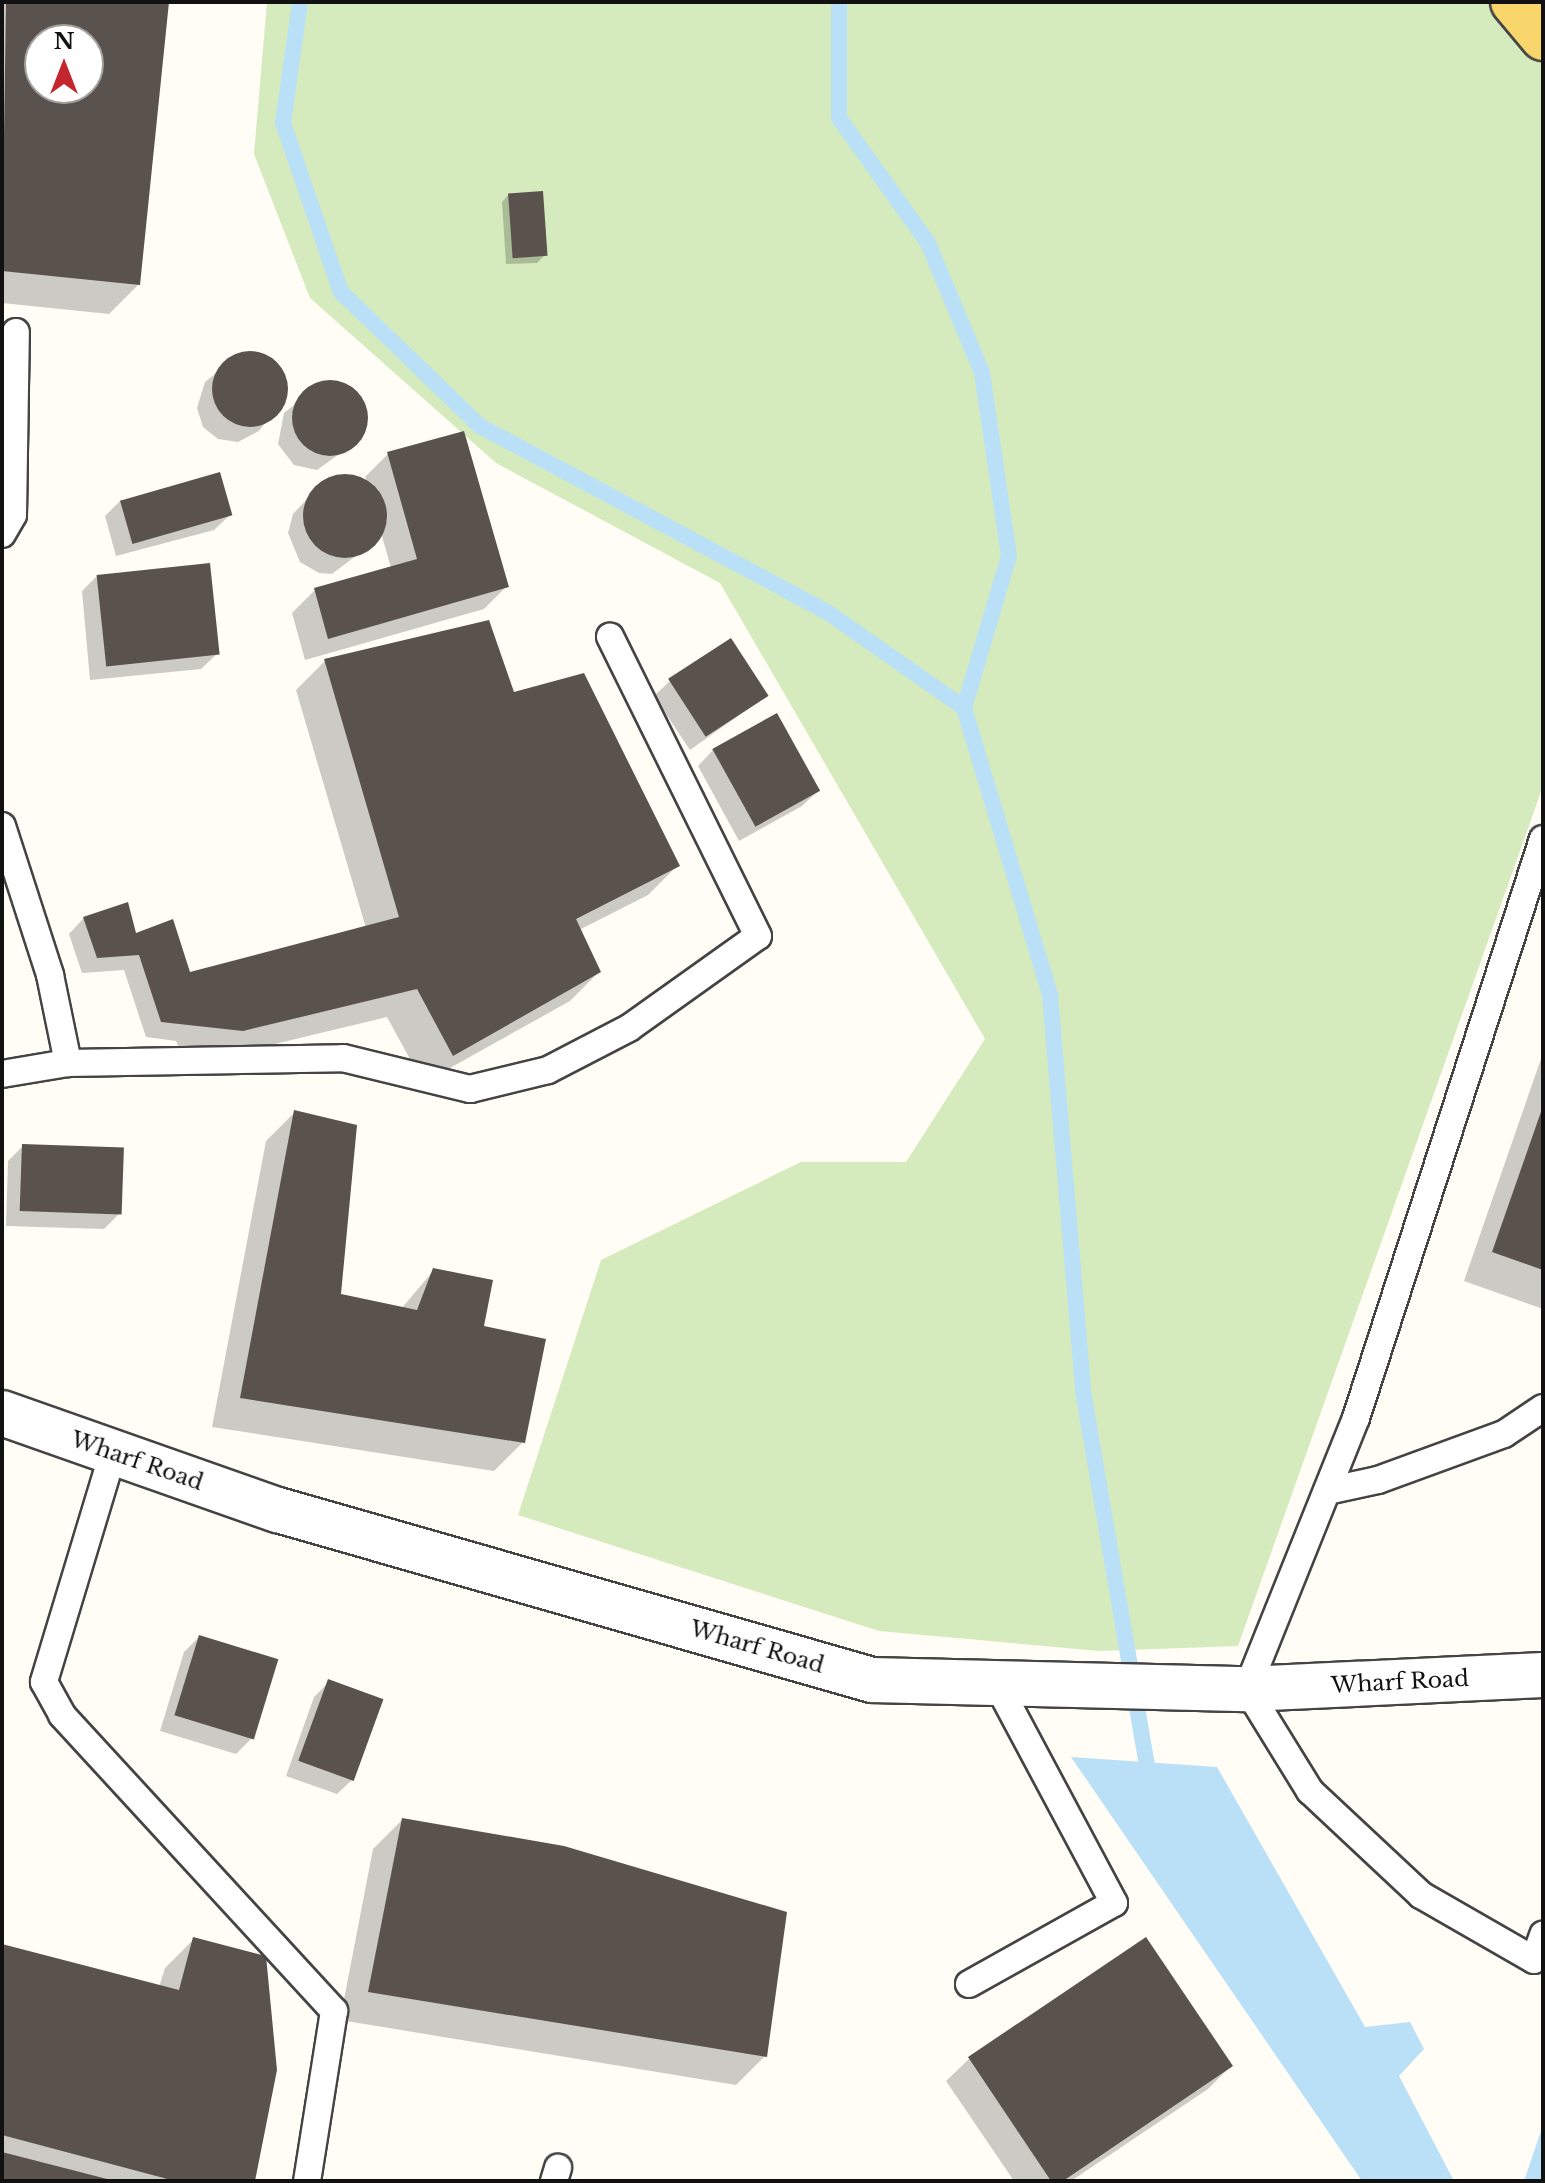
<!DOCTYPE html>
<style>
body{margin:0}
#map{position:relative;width:1545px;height:2183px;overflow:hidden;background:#fffdf5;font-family:"Libre Baskerville",serif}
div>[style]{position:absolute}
.green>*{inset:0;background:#d5ebbd}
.water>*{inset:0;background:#b9e0f7}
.shadow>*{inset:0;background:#0003}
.stream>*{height:16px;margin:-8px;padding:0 8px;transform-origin:8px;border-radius:8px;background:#b9e0f7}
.building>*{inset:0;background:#5a524d;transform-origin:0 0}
.round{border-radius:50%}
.roads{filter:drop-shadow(2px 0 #444) drop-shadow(-2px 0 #444) drop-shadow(0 2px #444) drop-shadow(0 -2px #444)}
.lane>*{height:26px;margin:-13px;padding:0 13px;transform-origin:13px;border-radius:13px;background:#fff}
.street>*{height:44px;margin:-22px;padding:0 22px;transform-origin:22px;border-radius:22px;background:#fff}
.primary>*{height:44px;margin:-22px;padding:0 22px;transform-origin:22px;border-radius:22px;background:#f9d66b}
span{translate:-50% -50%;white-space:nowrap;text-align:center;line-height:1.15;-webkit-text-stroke:8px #fff;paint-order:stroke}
.street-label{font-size:22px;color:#111}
.frame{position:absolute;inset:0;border:4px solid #111;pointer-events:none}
.north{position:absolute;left:24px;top:24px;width:80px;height:80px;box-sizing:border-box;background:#fff;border:2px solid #a0a0a0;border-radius:50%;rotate:0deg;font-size:22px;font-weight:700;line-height:32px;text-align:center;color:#111}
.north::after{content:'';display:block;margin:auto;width:28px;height:36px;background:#c4262e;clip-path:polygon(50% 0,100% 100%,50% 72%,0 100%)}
</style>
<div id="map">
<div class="green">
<div style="clip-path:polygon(267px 2px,1543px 2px,1543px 786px,1238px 1646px,1100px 1651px,879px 1631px,518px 1515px,601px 1260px,801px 1162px,906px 1162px,985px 1039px,720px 583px,496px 463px,310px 298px,254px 154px)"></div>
</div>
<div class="water">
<div style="clip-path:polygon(1071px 1757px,1217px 1767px,1365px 2027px,1410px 2022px,1424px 2049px,1399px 2076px,1454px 2181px,1362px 2181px)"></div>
<div style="clip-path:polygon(1543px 2125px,1543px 2181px,1524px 2181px)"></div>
</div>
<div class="shadow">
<div style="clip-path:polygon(evenodd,2px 2px,167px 2px,138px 285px,109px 314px,2px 303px,2px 2px,40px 40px,88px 40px,88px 88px,40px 88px,40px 40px)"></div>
<div style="clip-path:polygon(509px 194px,545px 255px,537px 263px,506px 264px,502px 202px)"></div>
<div style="clip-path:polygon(252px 353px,277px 364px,286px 395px,259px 431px,238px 442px,218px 439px,203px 427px,197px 408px,205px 382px,240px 354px)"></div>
<div style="clip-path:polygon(323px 382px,342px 384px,357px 393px,366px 417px,360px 439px,317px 470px,294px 465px,278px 444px,284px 413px)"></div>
<div style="clip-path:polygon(388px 454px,507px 586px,484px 609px,305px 660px,292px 613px,315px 590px,391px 568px,382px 536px,332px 574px,319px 573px,300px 562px,288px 533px,293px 514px,323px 482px,337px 476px,367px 482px,365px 477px)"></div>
<div style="clip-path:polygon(121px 500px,230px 515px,214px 530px,116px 556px,105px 516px)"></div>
<div style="clip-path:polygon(97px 576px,217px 654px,201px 669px,90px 680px,82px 591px)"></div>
<div style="clip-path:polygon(325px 661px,513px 695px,677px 866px,648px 895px,579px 930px,599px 972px,570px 1001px,423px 1083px,387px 1017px,212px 1059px,183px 1057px,176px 1041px,146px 1037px,124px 970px,82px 973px,69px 934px,84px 918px,135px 936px,190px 974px,366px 928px,296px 690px)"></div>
<div style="clip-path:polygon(670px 681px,766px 696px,690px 750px,654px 696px)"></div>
<div style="clip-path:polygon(713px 750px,818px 791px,802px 806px,739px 841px,698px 766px)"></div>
<div style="clip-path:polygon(1543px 1053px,1543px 1309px,1464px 1281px)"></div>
<div style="clip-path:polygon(295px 1112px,339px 1296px,401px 1309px,434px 1270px,482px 1328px,523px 1442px,494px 1471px,212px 1427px,266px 1141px)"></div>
<div style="clip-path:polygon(23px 1146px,119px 1214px,104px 1229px,6px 1226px,8px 1161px)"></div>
<div style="clip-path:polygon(199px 1637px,251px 1739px,236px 1754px,160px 1731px,184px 1652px)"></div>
<div style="clip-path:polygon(329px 1682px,353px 1779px,337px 1794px,286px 1776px,314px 1697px)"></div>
<div style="clip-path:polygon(402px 1820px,765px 2056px,736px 2085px,340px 2020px,373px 1849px)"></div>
<div style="clip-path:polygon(194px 1939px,253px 2181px,2px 2181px,2px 1946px,159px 1987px,165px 1968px)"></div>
<div style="clip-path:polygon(1146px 1940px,1231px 2066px,1208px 2089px,1071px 2181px,1014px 2181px,946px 2081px,969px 2059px)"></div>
</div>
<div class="stream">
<div style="left:300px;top:2px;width:122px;rotate:98deg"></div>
<div style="left:283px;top:123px;width:179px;rotate:71.1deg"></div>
<div style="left:341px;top:292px;width:193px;rotate:44deg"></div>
<div style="left:480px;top:426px;width:397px;rotate:28.2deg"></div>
<div style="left:830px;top:614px;width:164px;rotate:35deg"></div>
<div style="left:964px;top:708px;width:300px;rotate:73.3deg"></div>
<div style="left:1050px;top:995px;width:403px;rotate:85.2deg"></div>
<div style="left:1084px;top:1397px;width:393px;rotate:80.3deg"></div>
<div style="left:839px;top:2px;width:116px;rotate:90deg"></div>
<div style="left:839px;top:118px;width:153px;rotate:54.5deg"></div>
<div style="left:928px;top:243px;width:141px;rotate:67.4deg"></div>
<div style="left:982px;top:373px;width:185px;rotate:81.6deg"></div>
<div style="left:1009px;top:556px;width:159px;rotate:106.5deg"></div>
</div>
<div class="building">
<div style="clip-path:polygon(evenodd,6px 2px,169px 2px,140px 285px,2px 271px,6px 2px,40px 40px,88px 40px,88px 88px,40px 88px,40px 40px)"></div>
<div style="left:543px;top:191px;width:65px;height:35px;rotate:86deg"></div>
<div class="round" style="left:212px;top:351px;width:76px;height:76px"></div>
<div class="round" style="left:292px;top:380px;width:76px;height:76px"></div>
<div style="clip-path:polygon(464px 431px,509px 587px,328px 639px,314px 588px,417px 559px,387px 452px)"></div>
<div style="left:220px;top:472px;width:45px;height:104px;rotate:74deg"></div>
<div class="round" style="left:303px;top:474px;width:84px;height:84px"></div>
<div style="left:210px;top:563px;width:92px;height:114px;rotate:84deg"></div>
<div style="clip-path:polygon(489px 620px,514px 692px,584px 673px,680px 866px,576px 919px,601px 972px,453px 1056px,417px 989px,243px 1031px,161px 1022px,139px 955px,97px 958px,83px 917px,128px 902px,136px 933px,173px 919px,190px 972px,399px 917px,324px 659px)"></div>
<div style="left:731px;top:638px;width:69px;height:75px;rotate:57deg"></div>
<div style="left:777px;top:713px;width:89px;height:74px;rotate:61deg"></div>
<div style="clip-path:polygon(1543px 1106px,1543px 1270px,1492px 1252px)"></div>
<div style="clip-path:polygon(294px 1110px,357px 1125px,341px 1294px,417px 1310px,433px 1268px,493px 1280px,484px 1326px,546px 1339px,525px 1443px,240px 1398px)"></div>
<div style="left:22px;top:1144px;width:102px;height:67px;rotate:2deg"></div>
<div style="left:199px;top:1635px;width:83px;height:84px;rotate:17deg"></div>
<div style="left:328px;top:1679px;width:59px;height:87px;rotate:20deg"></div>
<div style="clip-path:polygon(402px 1818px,564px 1846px,787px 1912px,767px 2057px,368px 1992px)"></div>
<div style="clip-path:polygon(193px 1937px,266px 1956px,277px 2070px,255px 2181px,175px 2181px,2px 2135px,2px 1944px,179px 1990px)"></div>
<div style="clip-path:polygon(1146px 1937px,1233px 2066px,1063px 2181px,1051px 2181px,968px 2057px)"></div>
<div style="clip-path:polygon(2px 2152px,111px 2180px,110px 2181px,2px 2181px)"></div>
</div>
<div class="roads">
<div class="lane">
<div style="left:2px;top:534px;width:22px;rotate:-60deg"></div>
<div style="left:13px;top:515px;width:183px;rotate:-89.1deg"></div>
<div style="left:2px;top:826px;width:157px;rotate:72.1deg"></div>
<div style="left:50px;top:975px;width:90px;rotate:78.4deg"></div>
<div style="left:1543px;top:839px;width:608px;rotate:107.9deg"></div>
<div style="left:1356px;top:1418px;width:292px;rotate:111.9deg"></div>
<div style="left:1247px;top:1689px;width:120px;rotate:58.3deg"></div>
<div style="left:1310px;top:1791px;width:152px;rotate:43.1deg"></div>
<div style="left:1421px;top:1895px;width:130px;rotate:29.9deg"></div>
<div style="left:1534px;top:1960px;width:27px;rotate:-70deg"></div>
<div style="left:2px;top:1074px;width:67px;rotate:-9.5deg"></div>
<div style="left:68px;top:1063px;width:275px;rotate:-1deg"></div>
<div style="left:343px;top:1058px;width:131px;rotate:13.7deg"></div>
<div style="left:470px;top:1089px;width:80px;rotate:-13.7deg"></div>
<div style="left:548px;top:1070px;width:91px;rotate:-27.4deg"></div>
<div style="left:629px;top:1028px;width:158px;rotate:-35.5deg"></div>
<div style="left:758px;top:936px;width:334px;rotate:-116.3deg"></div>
<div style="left:113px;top:1453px;width:239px;rotate:106.8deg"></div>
<div style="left:44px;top:1682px;width:38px;rotate:61deg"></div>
<div style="left:62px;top:1715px;width:402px;rotate:47.4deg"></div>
<div style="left:334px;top:2011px;width:172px;rotate:99deg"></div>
<div style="left:1327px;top:1491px;width:52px;rotate:-12.2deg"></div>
<div style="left:1378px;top:1480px;width:134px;rotate:-20.1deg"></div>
<div style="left:1504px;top:1434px;width:47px;rotate:-33.7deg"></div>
<div style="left:969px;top:1984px;width:166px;rotate:-29.2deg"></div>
<div style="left:1114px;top:1903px;width:248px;rotate:-118.1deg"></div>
<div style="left:554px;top:2181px;width:14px;rotate:-73deg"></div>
</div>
<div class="street">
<div style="left:2px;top:1413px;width:293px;rotate:19.4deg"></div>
<div style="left:278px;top:1510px;width:618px;rotate:15.97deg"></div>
<div style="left:872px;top:1680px;width:375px;rotate:1.4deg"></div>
<div style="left:1247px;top:1689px;width:296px;rotate:-2.7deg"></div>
</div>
<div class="primary">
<div style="left:1513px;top:2px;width:47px;rotate:50.2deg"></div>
</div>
</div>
<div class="street-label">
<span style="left:137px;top:1461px;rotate:19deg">Wharf Road</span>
<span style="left:757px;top:1647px;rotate:16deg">Wharf Road</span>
<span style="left:1400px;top:1682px;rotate:-3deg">Wharf Road</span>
</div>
<div class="frame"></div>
<div class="north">N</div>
</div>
